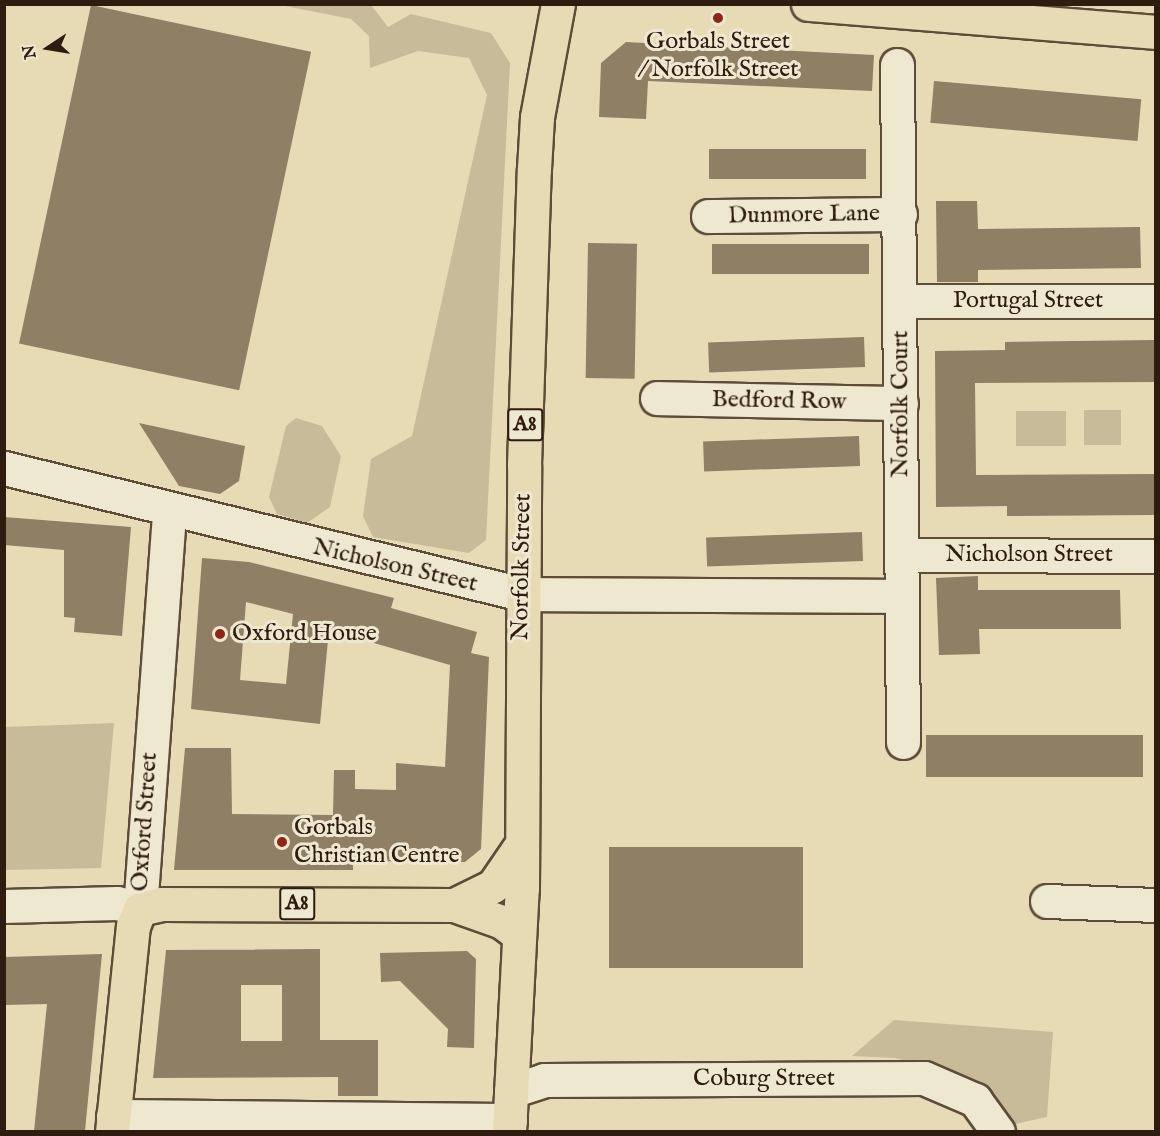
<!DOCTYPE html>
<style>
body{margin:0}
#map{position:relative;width:1160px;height:1136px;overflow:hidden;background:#e7dbb6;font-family:"IM FELL English",serif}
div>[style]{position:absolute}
.green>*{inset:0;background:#c8bb99;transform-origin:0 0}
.building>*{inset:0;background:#8e7f65;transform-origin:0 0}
.roads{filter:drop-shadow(2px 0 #5c4c38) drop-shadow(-2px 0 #5c4c38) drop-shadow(0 2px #5c4c38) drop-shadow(0 -2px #5c4c38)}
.minor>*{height:33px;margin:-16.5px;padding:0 16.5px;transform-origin:16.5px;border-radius:16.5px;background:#efe8d0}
.major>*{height:33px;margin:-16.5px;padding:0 16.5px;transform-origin:16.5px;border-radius:16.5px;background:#e7dbb6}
.dots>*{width:16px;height:16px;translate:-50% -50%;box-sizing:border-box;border:3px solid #efe8d0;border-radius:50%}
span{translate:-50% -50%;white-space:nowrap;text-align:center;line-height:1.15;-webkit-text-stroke:6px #efe8d0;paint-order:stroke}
.shield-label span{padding:2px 4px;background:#efe8d0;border:2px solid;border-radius:4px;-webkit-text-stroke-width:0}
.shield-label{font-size:22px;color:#2e1c0e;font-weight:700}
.poi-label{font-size:24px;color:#2e1c0e}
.left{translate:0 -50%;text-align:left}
.street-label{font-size:24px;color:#2e1c0e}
.frame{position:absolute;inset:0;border:6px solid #2e1c0e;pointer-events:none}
.north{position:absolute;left:18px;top:18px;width:60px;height:60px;-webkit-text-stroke:4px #efe8d0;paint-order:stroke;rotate:258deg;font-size:16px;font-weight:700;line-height:24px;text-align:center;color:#2e1c0e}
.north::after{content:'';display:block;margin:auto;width:21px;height:27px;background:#2e1c0e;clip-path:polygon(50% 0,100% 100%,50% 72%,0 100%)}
</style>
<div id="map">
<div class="green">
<div style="clip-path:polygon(280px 5px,371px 5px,388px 27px,411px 14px,491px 33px,510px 63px,486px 540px,469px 553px,373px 537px,363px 516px,371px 459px,412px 436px,487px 95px,469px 58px,418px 51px,370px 68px,369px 36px,351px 19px)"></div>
<div style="left:1121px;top:410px;width:35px;height:37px;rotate:90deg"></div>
<div style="left:1066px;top:411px;width:35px;height:50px;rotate:90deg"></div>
<div style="clip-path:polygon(296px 418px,322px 426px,341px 456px,330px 507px,307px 523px,277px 514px,269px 497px,286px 426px)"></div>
<div style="clip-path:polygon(114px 723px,101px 868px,5px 870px,5px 727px)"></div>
<div style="clip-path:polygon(894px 1020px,1053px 1032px,1047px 1117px,1015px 1124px,977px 1080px,895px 1058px,852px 1056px)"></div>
</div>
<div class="building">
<div style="left:91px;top:5px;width:225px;height:346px;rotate:12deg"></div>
<div style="clip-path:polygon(626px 42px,874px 55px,872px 91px,648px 81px,646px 119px,599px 117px,601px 63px)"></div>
<div style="left:934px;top:81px;width:208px;height:42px;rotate:5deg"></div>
<div style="left:866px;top:149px;width:30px;height:157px;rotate:90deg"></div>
<div style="clip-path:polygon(936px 201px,977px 201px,978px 229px,1140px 227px,1141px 268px,978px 270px,978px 282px,937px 282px)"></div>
<div style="left:588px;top:243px;width:49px;height:135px;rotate:1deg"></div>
<div style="left:869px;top:244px;width:30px;height:157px;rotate:90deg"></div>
<div style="left:864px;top:337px;width:30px;height:156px;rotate:88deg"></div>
<div style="clip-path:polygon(1154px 340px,1155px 382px,975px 383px,976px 475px,1155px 474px,1155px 515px,1007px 516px,1007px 506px,936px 507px,935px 351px,1005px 350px,1005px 342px)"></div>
<div style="clip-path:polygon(139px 423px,245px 446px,239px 481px,220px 494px,179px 486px)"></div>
<div style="left:859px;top:436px;width:30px;height:156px;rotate:88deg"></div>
<div style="clip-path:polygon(4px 517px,131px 527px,122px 636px,74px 632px,75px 618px,64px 617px,64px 550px,4px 545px)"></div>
<div style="left:862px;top:532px;width:29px;height:156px;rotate:88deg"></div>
<div style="clip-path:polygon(evenodd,202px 558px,249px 562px,394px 598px,391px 608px,477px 632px,471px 653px,489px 657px,481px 849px,465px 862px,353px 861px,353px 870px,174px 870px,185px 748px,231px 748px,232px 814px,333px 815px,334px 770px,355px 770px,355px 789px,396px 790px,396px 763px,445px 767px,450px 665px,329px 630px,320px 724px,191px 709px,202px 558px,246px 602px,293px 614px,286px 684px,240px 680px,246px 602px)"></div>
<div style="clip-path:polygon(978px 576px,978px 590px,1120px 590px,1121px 629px,979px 629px,980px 654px,939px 655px,936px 578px)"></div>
<div style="left:1143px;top:735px;width:42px;height:217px;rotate:90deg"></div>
<div style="left:803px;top:847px;width:121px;height:194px;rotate:90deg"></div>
<div style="clip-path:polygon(evenodd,320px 949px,320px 1040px,378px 1040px,378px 1096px,338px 1096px,338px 1077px,153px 1078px,166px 950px,320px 949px,241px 985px,282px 985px,282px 1041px,241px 1041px,241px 985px)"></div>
<div style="clip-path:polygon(467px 951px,476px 959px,474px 1048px,447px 1047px,448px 1029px,400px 981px,381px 982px,380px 953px)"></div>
<div style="clip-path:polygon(102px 954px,85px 1131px,34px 1131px,47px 1004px,4px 1005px,4px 957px)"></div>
</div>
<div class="roads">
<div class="minor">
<div style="left:897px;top:65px;width:677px;rotate:89.49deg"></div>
<div style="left:708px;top:216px;width:192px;rotate:-0.6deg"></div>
<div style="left:900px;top:301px;width:256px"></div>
<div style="left:657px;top:398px;width:244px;rotate:1.2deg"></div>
<div style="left:4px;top:468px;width:533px;rotate:13.67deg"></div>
<div style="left:522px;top:594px;width:380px;rotate:0.3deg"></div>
<div style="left:902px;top:555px;width:254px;rotate:0.2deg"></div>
<div style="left:1047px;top:901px;width:109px;rotate:2.1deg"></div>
<div style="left:4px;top:906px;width:113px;rotate:-1.5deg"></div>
<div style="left:117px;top:903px;width:24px;rotate:15deg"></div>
<div style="left:140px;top:909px;width:399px;rotate:-85.8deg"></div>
<div style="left:511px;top:1091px;width:35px;rotate:-18deg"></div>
<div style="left:544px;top:1080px;width:380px;rotate:-0.3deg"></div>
<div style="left:924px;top:1078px;width:56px;rotate:23.3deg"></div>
<div style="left:975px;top:1100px;width:39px;rotate:54deg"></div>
<div style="left:113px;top:1116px;width:397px;rotate:0.6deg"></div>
</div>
<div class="major">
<div style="left:808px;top:4px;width:349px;rotate:4.6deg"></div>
<div style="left:454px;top:905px;width:43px;rotate:-26deg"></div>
<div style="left:493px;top:886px;width:46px;rotate:-55.6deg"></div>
<div style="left:112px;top:1132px;width:207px;rotate:-84.2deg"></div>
<div style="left:133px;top:926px;width:18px;rotate:-68deg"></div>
<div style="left:140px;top:909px;width:22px;rotate:-13deg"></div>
<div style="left:161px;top:904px;width:293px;rotate:0.2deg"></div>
<div style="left:454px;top:905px;width:51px;rotate:19.5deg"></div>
<div style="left:502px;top:922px;width:21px;rotate:37deg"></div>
<div style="left:509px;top:1132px;width:244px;rotate:-87deg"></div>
<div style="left:522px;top:888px;width:423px;rotate:-89.7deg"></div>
<div style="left:524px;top:465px;width:296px;rotate:-88.1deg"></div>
<div style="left:534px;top:169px;width:52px;rotate:-86.7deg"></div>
<div style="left:537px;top:117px;width:115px;rotate:-79.5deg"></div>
</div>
</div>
<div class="dots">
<div style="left:718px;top:18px;background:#8f2418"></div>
<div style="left:220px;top:634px;background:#8f2418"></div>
<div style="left:282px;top:842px;background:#8f2418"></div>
</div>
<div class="shield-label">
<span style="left:525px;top:425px">A8</span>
<span style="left:297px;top:904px">A8</span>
</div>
<div class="poi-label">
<span style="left:718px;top:56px">Gorbals Street<br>/ Norfolk Street</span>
<span class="left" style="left:232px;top:634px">Oxford House</span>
<span class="left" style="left:294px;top:842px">Gorbals<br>Christian Centre</span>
</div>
<div class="street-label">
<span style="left:804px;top:215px;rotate:-1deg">Dunmore Lane</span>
<span style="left:1028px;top:301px">Portugal Street</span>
<span style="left:779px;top:401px;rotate:1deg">Bedford Row</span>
<span style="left:901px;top:404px;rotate:-90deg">Norfolk Court</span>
<span style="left:1029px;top:555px">Nicholson Street</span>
<span style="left:395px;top:566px;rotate:13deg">Nicholson Street</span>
<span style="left:522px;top:567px;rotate:-89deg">Norfolk Street</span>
<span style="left:145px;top:822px;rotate:-86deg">Oxford Street</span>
<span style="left:764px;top:1079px">Coburg Street</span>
</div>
<div class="frame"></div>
<div class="north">N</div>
</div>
